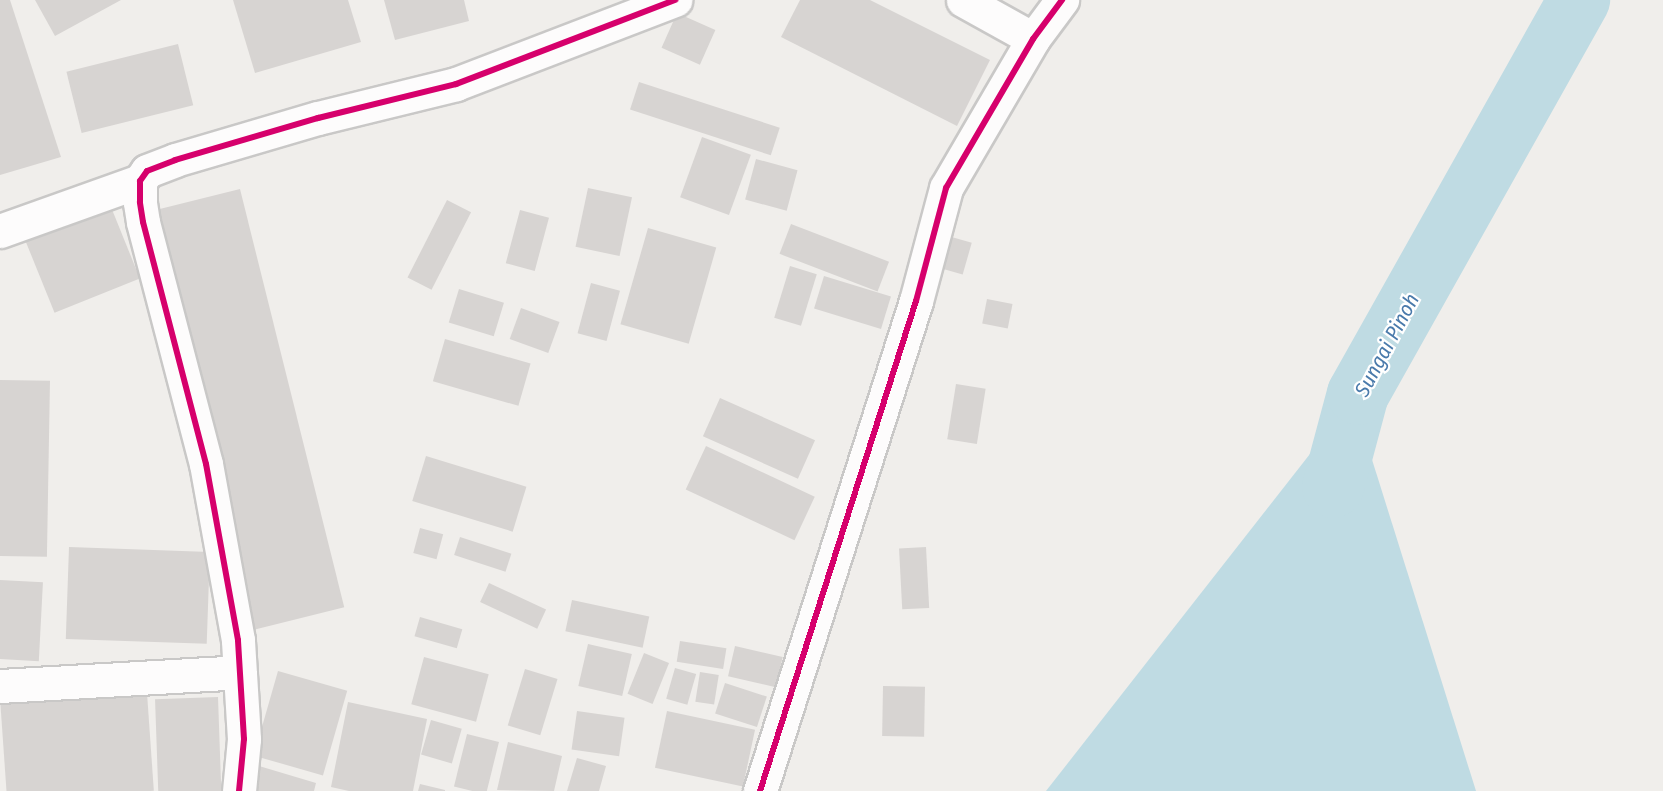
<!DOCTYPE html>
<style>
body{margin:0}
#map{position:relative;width:1663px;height:791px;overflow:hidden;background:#f0eeeb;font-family:"Fira Sans Condensed",sans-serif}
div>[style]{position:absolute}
.water>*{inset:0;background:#bfdbe3}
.river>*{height:62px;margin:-31px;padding:0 31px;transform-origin:31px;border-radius:31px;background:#bfdbe3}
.building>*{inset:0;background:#d7d4d2;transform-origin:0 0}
.roads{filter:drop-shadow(2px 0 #c9c8c7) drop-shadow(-2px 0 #c9c8c7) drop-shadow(0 2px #c9c8c7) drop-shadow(0 -2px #c9c8c7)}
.minor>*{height:33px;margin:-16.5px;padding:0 16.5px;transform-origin:16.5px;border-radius:16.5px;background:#fdfcfc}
.cycleway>*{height:6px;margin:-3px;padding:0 3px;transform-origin:3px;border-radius:3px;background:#d6006c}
span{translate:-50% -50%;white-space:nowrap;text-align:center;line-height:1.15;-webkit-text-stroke:4.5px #fff;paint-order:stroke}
.water-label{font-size:21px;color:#4a7aab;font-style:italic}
</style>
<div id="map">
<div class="water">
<div style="clip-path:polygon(1353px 399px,1476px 791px,1046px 791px)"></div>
</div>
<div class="river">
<div style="left:1333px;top:487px;width:96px;rotate:-75deg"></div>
<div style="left:1358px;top:394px;width:452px;rotate:-60.7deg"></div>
</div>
<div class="building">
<div style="clip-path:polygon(0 0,10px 0,61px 157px,0 175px)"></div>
<div style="clip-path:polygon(35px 0,121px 0,55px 36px)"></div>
<div style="clip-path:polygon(233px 0,348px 0,361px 42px,255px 73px)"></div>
<div style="clip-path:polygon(384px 0,464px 0,469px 21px,395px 40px)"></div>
<div style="clip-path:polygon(800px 0,870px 0,990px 60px,957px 126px,781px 37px)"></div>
<div style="left:677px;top:13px;width:42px;height:38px;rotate:24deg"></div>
<div style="left:178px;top:44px;width:63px;height:115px;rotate:76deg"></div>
<div style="left:639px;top:82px;width:148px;height:29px;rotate:18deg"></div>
<div style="left:702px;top:137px;width:52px;height:64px;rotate:20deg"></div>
<div style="left:756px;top:159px;width:43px;height:42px;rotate:15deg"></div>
<div style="left:588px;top:188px;width:45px;height:60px;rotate:12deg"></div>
<div style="left:240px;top:189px;width:431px;height:92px;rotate:76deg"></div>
<div style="left:447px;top:200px;width:27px;height:87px;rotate:27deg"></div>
<div style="left:111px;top:207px;width:77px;height:92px;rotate:68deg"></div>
<div style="left:520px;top:210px;width:30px;height:55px;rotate:15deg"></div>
<div style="left:791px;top:224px;width:105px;height:32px;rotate:21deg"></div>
<div style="left:648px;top:228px;width:71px;height:100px;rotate:16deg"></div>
<div style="left:941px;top:234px;width:32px;height:33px;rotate:16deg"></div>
<div style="left:790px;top:266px;width:28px;height:54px;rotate:17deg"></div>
<div style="left:824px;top:276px;width:70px;height:34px;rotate:17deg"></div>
<div style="left:591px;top:283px;width:30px;height:52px;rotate:15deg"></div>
<div style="left:459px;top:289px;width:47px;height:35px;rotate:17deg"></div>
<div style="left:987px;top:299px;width:26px;height:25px;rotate:11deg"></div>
<div style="left:521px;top:308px;width:41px;height:33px;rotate:20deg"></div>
<div style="left:445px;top:339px;width:89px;height:44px;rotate:16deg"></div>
<div style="left:0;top:380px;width:50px;height:176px;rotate:1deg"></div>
<div style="left:956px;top:384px;width:30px;height:56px;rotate:9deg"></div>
<div style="left:720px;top:398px;width:104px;height:42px;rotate:24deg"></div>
<div style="left:706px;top:446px;width:120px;height:48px;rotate:25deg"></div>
<div style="left:426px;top:456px;width:105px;height:47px;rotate:17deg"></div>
<div style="left:420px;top:528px;width:24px;height:26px;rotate:15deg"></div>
<div style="left:460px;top:537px;width:54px;height:19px;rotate:18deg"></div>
<div style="left:69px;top:547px;width:141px;height:92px;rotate:2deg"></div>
<div style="left:926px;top:547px;width:61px;height:27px;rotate:87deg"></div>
<div style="left:0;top:580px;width:43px;height:79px;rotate:3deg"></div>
<div style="left:489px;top:583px;width:63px;height:21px;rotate:25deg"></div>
<div style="left:572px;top:600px;width:79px;height:32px;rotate:12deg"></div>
<div style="left:420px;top:617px;width:44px;height:20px;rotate:16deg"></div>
<div style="left:680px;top:641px;width:47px;height:21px;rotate:9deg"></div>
<div style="left:588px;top:644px;width:45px;height:43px;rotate:13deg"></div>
<div style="left:735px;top:646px;width:49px;height:31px;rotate:13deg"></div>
<div style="left:644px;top:653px;width:27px;height:44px;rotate:22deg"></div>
<div style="left:424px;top:657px;width:67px;height:49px;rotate:15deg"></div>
<div style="left:675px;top:668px;width:22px;height:32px;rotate:16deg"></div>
<div style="left:525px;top:669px;width:34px;height:59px;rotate:17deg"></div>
<div style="left:278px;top:671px;width:72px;height:88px;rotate:16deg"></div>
<div style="left:700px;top:672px;width:19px;height:30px;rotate:9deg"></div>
<div style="left:725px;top:683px;width:44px;height:32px;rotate:18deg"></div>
<div style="left:883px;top:686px;width:42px;height:50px;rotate:1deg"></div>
<div style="left:147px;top:693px;width:98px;height:147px;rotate:86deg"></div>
<div style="left:218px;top:697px;width:94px;height:63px;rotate:88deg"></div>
<div style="clip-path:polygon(348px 702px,427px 719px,413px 791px,349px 791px,331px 787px)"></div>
<div style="left:577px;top:711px;width:48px;height:39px;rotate:8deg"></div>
<div style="left:667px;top:711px;width:90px;height:58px;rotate:12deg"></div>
<div style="left:431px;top:720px;width:32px;height:36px;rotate:16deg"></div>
<div style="left:467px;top:734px;width:33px;height:54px;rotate:14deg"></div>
<div style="clip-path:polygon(508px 742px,562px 756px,554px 791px,497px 790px)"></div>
<div style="clip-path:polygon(577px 758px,606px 766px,599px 791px,567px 791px)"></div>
<div style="clip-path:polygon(259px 766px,316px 783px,314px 791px,252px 791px)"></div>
<div style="clip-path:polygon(420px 784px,445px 790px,445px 791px,418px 791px)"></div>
</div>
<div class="roads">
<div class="minor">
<div style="left:963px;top:0;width:80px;rotate:29.1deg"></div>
<div style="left:0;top:231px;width:149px;rotate:-19.7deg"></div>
<div style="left:0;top:686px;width:240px;rotate:-3.3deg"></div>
<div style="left:239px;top:791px;width:52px;rotate:-84.5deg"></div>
<div style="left:244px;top:739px;width:99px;rotate:-93.5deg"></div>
<div style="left:238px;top:640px;width:179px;rotate:-100.3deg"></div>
<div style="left:206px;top:464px;width:250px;rotate:-104.6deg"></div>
<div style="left:143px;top:222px;width:20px;rotate:-99deg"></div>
<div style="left:140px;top:202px;width:21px;rotate:-90deg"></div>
<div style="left:140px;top:181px;width:12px;rotate:-55deg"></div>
<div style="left:147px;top:171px;width:30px;rotate:-21deg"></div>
<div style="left:175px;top:160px;width:149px;rotate:-16.4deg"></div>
<div style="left:318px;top:118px;width:142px;rotate:-13.8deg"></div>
<div style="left:456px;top:84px;width:235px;rotate:-21deg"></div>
<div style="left:760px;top:791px;width:514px;rotate:-72.34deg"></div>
<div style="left:916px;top:301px;width:117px;rotate:-75.1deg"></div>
<div style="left:946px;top:188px;width:173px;rotate:-59.7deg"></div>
<div style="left:1033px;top:39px;width:49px;rotate:-53.4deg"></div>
</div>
</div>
<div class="cycleway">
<div style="left:239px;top:791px;width:52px;rotate:-84.5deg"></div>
<div style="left:244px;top:739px;width:99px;rotate:-93.5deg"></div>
<div style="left:238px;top:640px;width:179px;rotate:-100.3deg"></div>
<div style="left:206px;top:464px;width:250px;rotate:-104.6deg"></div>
<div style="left:143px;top:222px;width:20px;rotate:-99deg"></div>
<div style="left:140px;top:202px;width:21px;rotate:-90deg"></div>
<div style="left:140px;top:181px;width:12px;rotate:-55deg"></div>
<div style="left:147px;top:171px;width:30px;rotate:-21deg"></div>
<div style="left:175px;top:160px;width:149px;rotate:-16.4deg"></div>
<div style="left:318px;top:118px;width:142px;rotate:-13.8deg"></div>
<div style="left:456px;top:84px;width:235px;rotate:-21deg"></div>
<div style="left:760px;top:791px;width:514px;rotate:-72.34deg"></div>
<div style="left:916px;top:301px;width:117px;rotate:-75.1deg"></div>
<div style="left:946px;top:188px;width:173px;rotate:-59.7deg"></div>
<div style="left:1033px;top:39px;width:49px;rotate:-53.4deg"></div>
</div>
<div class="water-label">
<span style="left:1387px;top:345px;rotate:-62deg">Sungai Pinoh</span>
</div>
</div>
